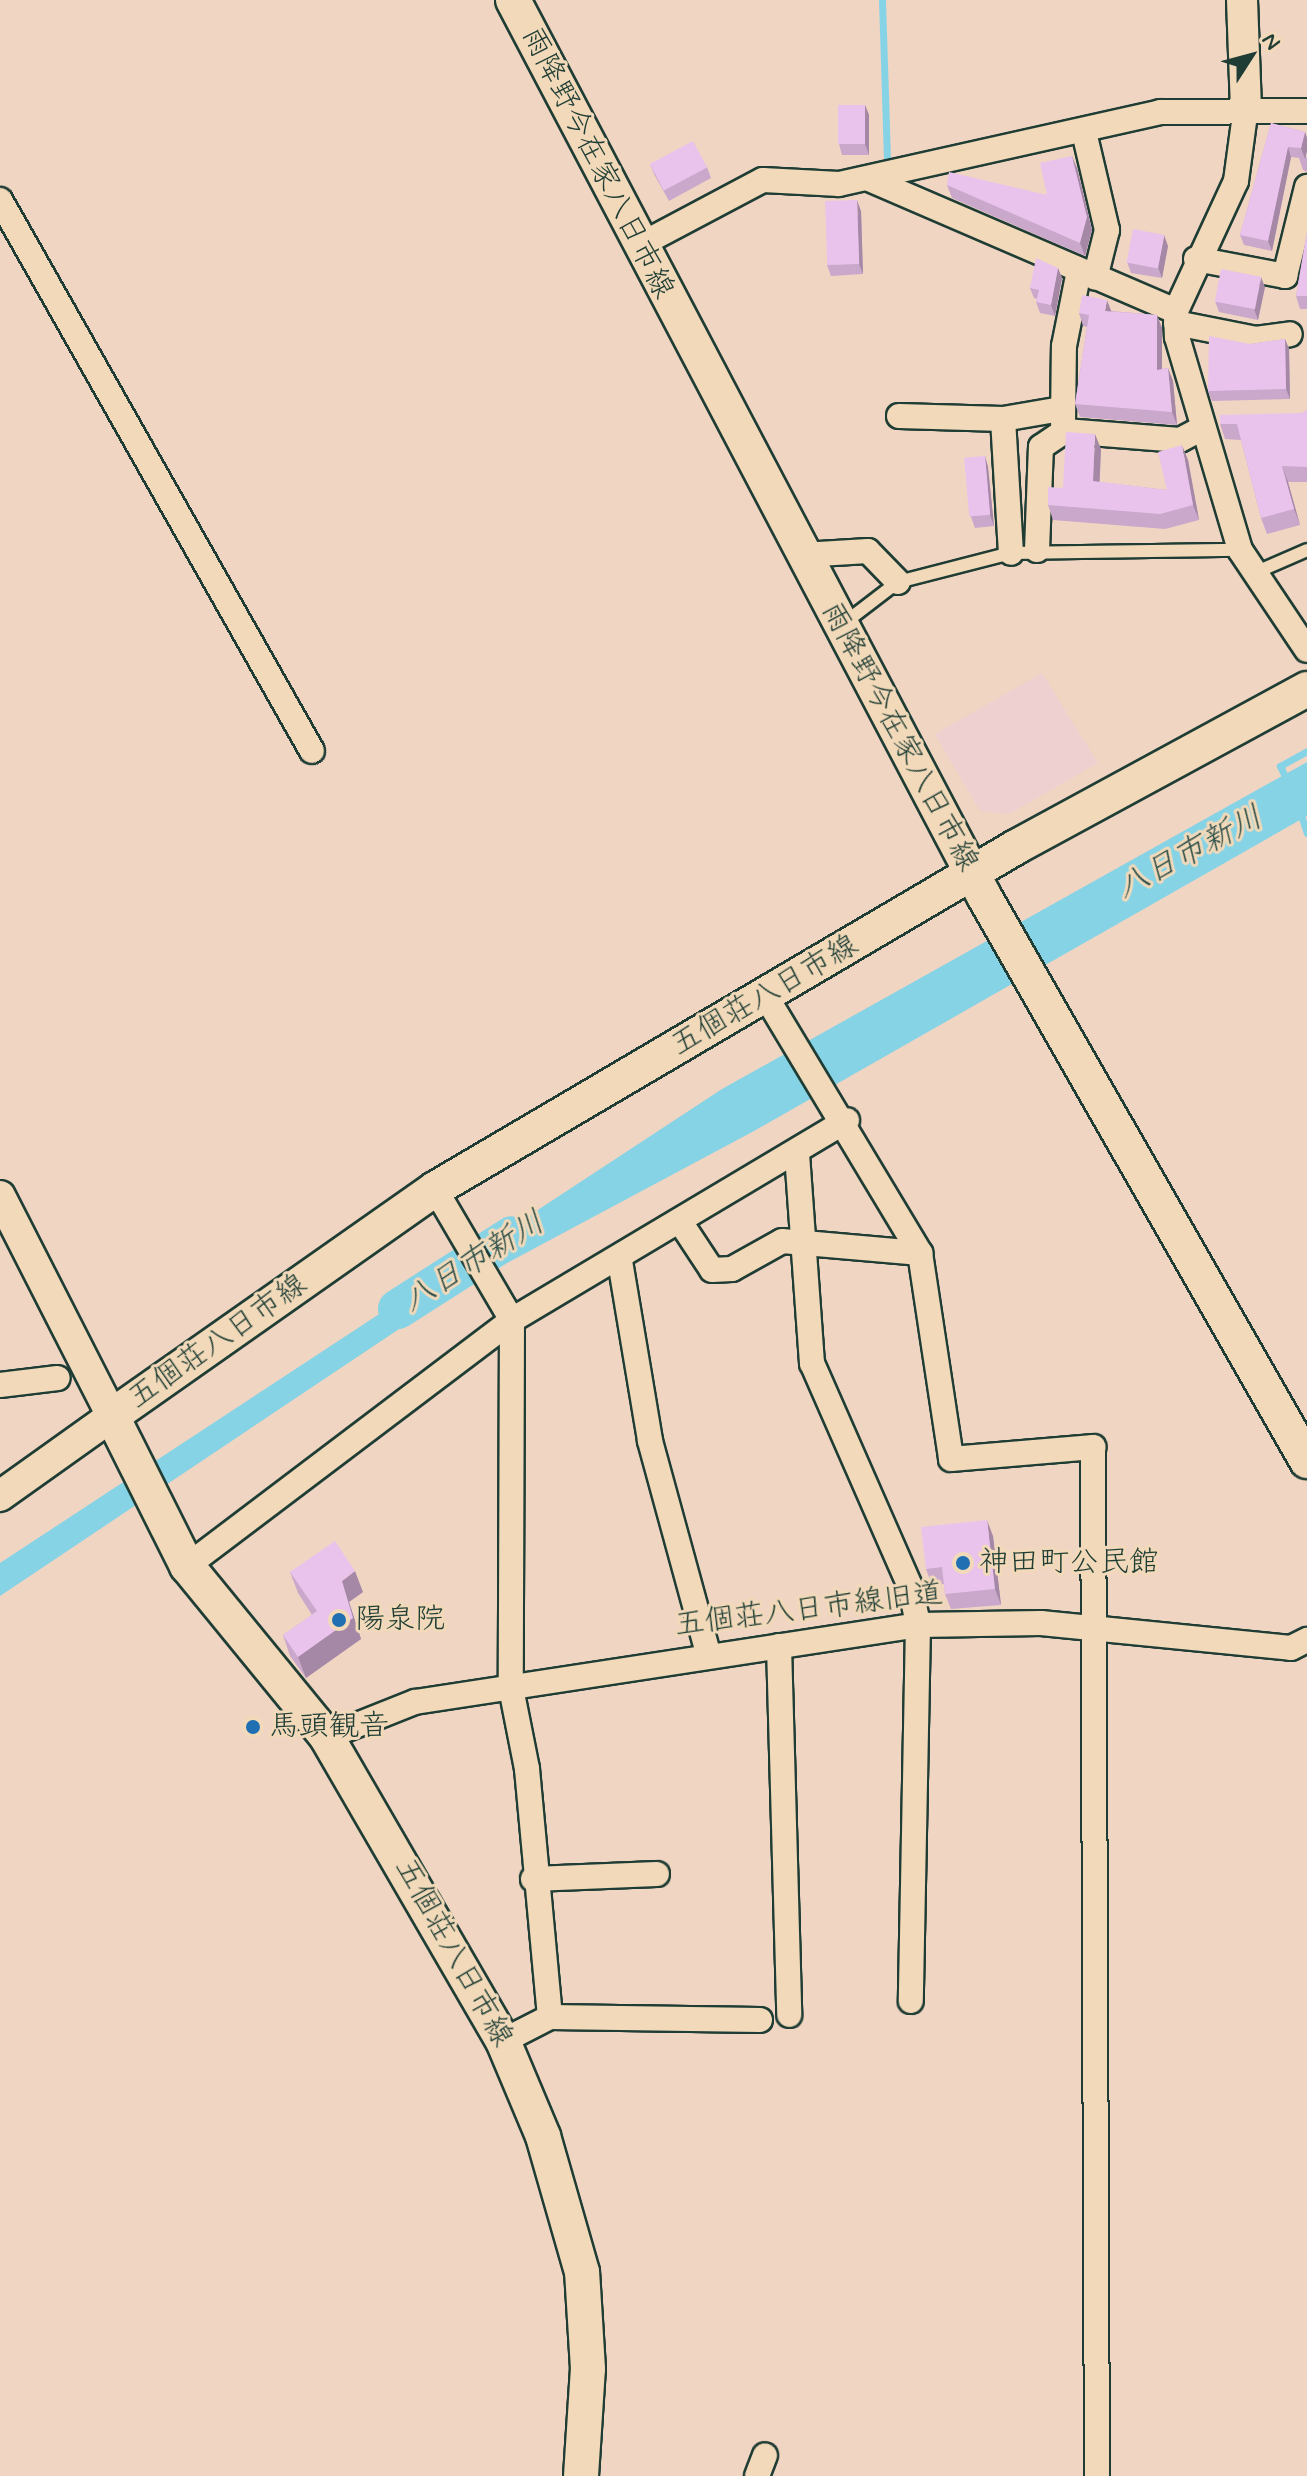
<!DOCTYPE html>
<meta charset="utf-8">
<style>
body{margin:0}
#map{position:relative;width:1307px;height:2476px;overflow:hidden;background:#f0d5c3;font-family:Mynerve,"Klee One",sans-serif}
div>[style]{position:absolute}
.built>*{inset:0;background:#eed0d0}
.water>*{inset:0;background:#87d3e6}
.stream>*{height:7px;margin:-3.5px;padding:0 3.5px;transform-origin:3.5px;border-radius:3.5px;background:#87d3e6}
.river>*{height:40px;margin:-20px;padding:0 20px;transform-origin:20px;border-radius:20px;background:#87d3e6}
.roads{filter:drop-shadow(2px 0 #1f3d34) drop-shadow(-2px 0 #1f3d34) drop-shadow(0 2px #1f3d34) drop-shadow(0 -2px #1f3d34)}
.service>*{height:12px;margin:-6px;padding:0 6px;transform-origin:6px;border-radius:6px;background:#f1d9b9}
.minor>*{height:24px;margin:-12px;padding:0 12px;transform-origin:12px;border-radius:12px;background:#f1d9b9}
.tertiary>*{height:30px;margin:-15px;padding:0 15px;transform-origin:15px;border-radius:15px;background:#f1d9b9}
.secondary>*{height:34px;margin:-17px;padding:0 17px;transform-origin:17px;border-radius:17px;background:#f1d9b9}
.wall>*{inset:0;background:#c9a8cc}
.shaded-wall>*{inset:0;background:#a488a6}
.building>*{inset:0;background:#eac3ed;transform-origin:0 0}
.dots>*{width:22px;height:22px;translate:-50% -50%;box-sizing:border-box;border:4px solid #f1d9b9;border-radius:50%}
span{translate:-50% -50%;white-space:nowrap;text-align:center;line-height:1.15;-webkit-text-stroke:6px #f1d9b9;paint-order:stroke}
.street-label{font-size:30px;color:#1f3d34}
.poi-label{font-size:30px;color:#1f3d34}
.left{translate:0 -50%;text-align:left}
.water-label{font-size:32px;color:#294c46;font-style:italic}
.north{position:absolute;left:1211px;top:16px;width:80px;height:80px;-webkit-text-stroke:6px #f1d9b9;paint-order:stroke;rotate:54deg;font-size:22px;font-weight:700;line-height:32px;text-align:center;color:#1f3d34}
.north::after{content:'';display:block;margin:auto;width:28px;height:36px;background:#1f3d34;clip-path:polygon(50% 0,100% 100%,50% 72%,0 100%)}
</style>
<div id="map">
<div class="built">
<div style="clip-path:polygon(1042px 673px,1098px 763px,1009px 814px,980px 811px,935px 734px)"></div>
</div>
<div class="water">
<div style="clip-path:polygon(1307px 762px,1307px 816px,754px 1131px,462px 1287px,0 1596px,0 1563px,722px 1089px)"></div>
</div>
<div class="stream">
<div style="left:882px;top:0;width:158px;rotate:88.2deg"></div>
<div style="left:1288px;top:782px;width:18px;rotate:-117deg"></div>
<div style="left:1280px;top:766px;width:31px;rotate:-29deg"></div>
<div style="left:1300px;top:812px;width:22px;rotate:72deg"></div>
</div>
<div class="river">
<div style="left:398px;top:1309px;width:135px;rotate:-32.6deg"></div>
</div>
<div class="roads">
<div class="service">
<div style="left:1261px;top:570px;width:50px;rotate:-23.5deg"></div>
<div style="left:843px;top:624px;width:69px;rotate:-37.4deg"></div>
<div style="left:898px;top:582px;width:117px;rotate:-14.4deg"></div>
<div style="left:1011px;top:553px;width:229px;rotate:-0.8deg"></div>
</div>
<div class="minor">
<div style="left:1246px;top:107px;width:75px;rotate:97.7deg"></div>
<div style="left:1236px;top:181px;width:143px;rotate:114.8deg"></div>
<div style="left:1176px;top:311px;width:26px;rotate:88deg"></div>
<div style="left:1177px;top:337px;width:222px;rotate:73.5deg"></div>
<div style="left:1240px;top:550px;width:120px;rotate:56.2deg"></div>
<div style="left:1084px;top:132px;width:101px;rotate:76.8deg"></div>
<div style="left:1107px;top:230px;width:49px;rotate:104deg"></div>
<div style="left:869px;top:179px;width:334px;rotate:23.3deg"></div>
<div style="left:0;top:200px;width:633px;rotate:60.48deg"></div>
<div style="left:640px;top:245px;width:139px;rotate:-27.9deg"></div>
<div style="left:763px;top:180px;width:76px;rotate:3deg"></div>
<div style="left:839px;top:184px;width:329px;rotate:-12.6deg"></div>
<div style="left:1160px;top:112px;width:147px;rotate:-0.4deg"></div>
<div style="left:1196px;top:259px;width:91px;rotate:10.8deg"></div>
<div style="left:1285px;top:276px;width:92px;rotate:-76.1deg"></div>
<div style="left:1176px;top:323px;width:82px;rotate:11.3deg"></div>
<div style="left:1256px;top:339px;width:34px;rotate:-8deg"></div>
<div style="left:899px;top:416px;width:104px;rotate:1.7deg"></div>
<div style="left:1003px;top:419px;width:59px;rotate:-9.8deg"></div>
<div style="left:1003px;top:419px;width:134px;rotate:86.6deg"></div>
<div style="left:1063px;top:423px;width:77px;rotate:-89.3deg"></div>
<div style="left:1064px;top:346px;width:76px;rotate:-78.7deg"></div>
<div style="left:1037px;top:550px;width:103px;rotate:-87.8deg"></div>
<div style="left:1041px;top:447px;width:29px;rotate:-34deg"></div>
<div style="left:1065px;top:431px;width:115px;rotate:4.5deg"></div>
<div style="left:1180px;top:440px;width:24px;rotate:-28deg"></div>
<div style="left:802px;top:555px;width:66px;rotate:-3.5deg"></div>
<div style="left:868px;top:551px;width:43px;rotate:45.9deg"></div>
<div style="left:765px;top:995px;width:301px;rotate:59deg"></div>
<div style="left:920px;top:1253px;width:208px;rotate:81.4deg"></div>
<div style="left:951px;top:1459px;width:143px;rotate:-4.8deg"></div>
<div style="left:1093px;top:1447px;width:1029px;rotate:89.78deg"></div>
<div style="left:797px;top:1154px;width:210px;rotate:85.9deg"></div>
<div style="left:812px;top:1363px;width:244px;rotate:66.3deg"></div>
<div style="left:910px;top:1586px;width:40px;rotate:78deg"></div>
<div style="left:918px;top:1625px;width:376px;rotate:91.1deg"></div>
<div style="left:435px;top:1189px;width:152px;rotate:59.6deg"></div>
<div style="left:512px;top:1320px;width:368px;rotate:90.2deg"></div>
<div style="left:511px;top:1688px;width:83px;rotate:78.8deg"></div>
<div style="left:527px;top:1769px;width:249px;rotate:84.7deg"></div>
<div style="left:550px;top:2017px;width:210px;rotate:0.8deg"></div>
<div style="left:681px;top:1223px;width:56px;rotate:56.6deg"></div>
<div style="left:712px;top:1270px;width:20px;rotate:-3deg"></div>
<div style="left:732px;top:1269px;width:57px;rotate:-29.2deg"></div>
<div style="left:782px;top:1241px;width:139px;rotate:5deg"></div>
<div style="left:620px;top:1261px;width:182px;rotate:80.5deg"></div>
<div style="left:650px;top:1441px;width:220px;rotate:74.7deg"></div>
<div style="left:0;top:1385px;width:58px;rotate:-6.9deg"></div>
<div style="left:187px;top:1566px;width:408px;rotate:-37.1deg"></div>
<div style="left:512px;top:1320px;width:390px;rotate:-30.8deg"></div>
<div style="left:779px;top:1646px;width:369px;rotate:88.4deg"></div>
<div style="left:327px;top:1737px;width:95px;rotate:-21.7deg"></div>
<div style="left:415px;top:1702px;width:509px;rotate:-8.7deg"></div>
<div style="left:918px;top:1625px;width:123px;rotate:-0.9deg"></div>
<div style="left:1041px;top:1623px;width:251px;rotate:5.7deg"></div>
<div style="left:1291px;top:1648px;width:18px;rotate:-27deg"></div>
<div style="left:533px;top:1879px;width:124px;rotate:-2.3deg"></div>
<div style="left:503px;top:2041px;width:53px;rotate:-27.1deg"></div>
<div style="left:757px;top:2476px;width:22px;rotate:-69deg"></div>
</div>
<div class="tertiary">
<div style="left:1242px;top:0;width:107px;rotate:87.9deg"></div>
<div style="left:0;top:1196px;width:247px;rotate:63deg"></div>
<div style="left:112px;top:1416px;width:138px;rotate:144.5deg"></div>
</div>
<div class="secondary">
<div style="left:513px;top:0;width:1012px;rotate:62.27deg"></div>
<div style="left:984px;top:896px;width:651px;rotate:60.24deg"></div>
<div style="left:581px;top:2476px;width:107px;rotate:-86.3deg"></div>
<div style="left:588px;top:2369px;width:97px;rotate:-93.5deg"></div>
<div style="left:582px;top:2272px;width:141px;rotate:-106deg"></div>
<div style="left:543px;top:2136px;width:103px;rotate:-112.8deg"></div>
<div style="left:503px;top:2041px;width:351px;rotate:-120.1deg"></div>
<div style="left:327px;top:1737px;width:221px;rotate:-129.3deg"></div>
<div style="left:187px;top:1566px;width:168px;rotate:-116.6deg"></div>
<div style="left:112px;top:1416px;width:395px;rotate:-35.1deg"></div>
<div style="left:435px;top:1189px;width:674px;rotate:-30.48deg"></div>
<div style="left:1016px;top:847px;width:331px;rotate:-28.5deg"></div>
</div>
</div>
<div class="wall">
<div style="clip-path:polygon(865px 105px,869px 115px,869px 155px,842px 155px,839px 144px)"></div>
<div style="clip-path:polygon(1271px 123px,1305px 132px,1307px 138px,1306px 157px,1307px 157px,1307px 172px,1303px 170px,1299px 158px,1291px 157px,1272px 251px,1244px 245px,1240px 235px)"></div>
<div style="clip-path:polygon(650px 164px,707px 167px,711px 178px,669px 201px,654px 174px)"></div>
<div style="clip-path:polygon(1077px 168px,1092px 230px,1085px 256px,952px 198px,947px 185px,1047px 195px)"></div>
<div style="clip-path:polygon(861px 211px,863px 274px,831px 276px,827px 265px)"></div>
<div style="clip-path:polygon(1307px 232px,1307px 309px,1300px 309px,1296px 296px)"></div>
<div style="clip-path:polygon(1168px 246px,1162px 278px,1131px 273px,1127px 262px)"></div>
<div style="clip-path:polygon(1058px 268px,1062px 278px,1055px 316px,1040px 313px,1036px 302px,1037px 299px,1034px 298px,1030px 288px)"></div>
<div style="clip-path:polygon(1265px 287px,1258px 320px,1219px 312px,1215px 301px)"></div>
<div style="clip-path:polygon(1111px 311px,1157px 315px,1162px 328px,1162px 369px,1168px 368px,1173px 381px,1177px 425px,1080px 417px,1075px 404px,1087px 327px,1083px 326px,1079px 313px)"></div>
<div style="clip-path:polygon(1285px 339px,1289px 349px,1290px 399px,1212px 401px,1208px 391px,1250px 344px)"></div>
<div style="clip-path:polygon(1307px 410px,1307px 482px,1288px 482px,1300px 525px,1267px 534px,1261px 518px,1241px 440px,1225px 439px,1220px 424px,1302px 413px)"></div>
<div style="clip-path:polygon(1101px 449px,1099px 482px,1167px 490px,1188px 460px,1199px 520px,1165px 529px,1053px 520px,1048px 505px)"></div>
<div style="clip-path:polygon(985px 456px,988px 467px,994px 526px,975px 528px,971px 517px)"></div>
<div style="clip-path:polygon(993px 1536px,1001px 1605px,951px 1609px,945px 1594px,944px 1584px,932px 1585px,926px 1569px)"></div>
<div style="clip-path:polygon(290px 1572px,363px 1592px,349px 1602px,361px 1639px,306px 1678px,290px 1656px,283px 1635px,312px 1615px,298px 1593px)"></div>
</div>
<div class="shaded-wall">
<div style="clip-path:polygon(865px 105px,869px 115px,869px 155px,865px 144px)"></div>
<div style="clip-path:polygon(1305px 132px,1307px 138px,1307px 151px,1305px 159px,1301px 148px)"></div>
<div style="clip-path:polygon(1288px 147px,1291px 157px,1272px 251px,1268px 241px)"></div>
<div style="clip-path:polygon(1072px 156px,1077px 168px,1092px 230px,1085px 256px,1080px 243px)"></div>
<div style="clip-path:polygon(857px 200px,861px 211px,863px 274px,859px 264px)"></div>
<div style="clip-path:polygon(1164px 235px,1168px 246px,1162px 278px,1158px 267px)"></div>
<div style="clip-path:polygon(1058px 268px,1062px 278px,1055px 316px,1051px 305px)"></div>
<div style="clip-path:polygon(1261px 277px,1265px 287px,1258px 320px,1254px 309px)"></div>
<div style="clip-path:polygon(1107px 300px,1112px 313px,1105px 311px)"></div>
<div style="clip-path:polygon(1157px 315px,1162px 328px,1162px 383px,1157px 370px)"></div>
<div style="clip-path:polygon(1285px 339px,1289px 349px,1290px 399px,1286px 389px)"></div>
<div style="clip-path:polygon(1168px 368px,1173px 381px,1177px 425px,1172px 412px)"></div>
<div style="clip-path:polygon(1095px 434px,1101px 449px,1099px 496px,1093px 481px)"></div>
<div style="clip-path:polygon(1182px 445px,1188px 460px,1199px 520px,1193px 505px)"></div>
<div style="clip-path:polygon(985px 456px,988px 467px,994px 526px,990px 515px)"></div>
<div style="clip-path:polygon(1282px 466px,1288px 482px,1300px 525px,1294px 509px)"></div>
<div style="clip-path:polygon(987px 1520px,993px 1536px,1001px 1605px,995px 1589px)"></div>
<div style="clip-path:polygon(355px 1571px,363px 1592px,349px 1602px,361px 1639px,306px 1678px,298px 1657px,342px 1581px)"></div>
</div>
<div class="building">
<div style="left:838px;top:105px;width:27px;height:39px"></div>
<div style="clip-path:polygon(1271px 123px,1305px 132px,1301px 148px,1288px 147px,1268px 241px,1240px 235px)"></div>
<div style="left:693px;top:141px;width:30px;height:49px;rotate:62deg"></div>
<div style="clip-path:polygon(1072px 156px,1087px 217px,1080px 243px,947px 185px,949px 172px,1047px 195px,1040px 163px)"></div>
<div style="left:857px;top:200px;width:64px;height:32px;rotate:88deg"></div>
<div style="left:1133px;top:229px;width:32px;height:34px;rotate:11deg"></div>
<div style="clip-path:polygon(1307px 232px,1307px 296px,1296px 296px)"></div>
<div style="clip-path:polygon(1036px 258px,1058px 268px,1051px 305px,1036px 302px,1039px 290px,1030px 288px)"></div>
<div style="left:1221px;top:269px;width:41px;height:33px;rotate:11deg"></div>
<div style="clip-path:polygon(1082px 295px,1107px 300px,1105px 311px,1157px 315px,1157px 370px,1168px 368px,1172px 412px,1075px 404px,1089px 315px,1079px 313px)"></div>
<div style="clip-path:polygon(1209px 336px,1250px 344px,1285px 339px,1286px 389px,1208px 391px)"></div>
<div style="clip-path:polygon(1307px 410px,1307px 467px,1282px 466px,1294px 509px,1261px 518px,1237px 424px,1220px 424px,1220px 415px,1302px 413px)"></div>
<div style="clip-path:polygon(1066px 432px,1095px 434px,1093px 481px,1167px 490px,1158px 452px,1182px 445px,1193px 505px,1160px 514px,1048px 505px,1048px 487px,1063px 488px)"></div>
<div style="left:985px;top:456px;width:59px;height:21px;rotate:85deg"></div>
<div style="clip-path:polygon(987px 1520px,995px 1589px,945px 1594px,942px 1567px,926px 1569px,921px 1527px)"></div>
<div style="clip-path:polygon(335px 1541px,355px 1571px,342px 1581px,353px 1618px,298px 1657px,283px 1635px,317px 1611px,290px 1572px)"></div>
</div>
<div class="dots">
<div style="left:963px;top:1563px;background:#1f6fb2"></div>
<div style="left:339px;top:1620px;background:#1f6fb2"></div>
<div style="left:253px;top:1727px;background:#1f6fb2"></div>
</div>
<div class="street-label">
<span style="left:597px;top:163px;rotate:63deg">雨降野今在家八日市線</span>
<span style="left:899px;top:737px;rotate:62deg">雨降野今在家八日市線</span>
<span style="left:765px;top:996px;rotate:-30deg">五個荘八日市線</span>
<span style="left:218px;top:1342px;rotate:-35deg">五個荘八日市線</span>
<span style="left:809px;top:1610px;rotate:-7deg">五個荘八日市線旧道</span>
<span style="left:453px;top:1953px;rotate:61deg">五個荘八日市線</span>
</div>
<div class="poi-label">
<span class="left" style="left:979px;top:1563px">神田町公民館</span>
<span class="left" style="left:355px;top:1620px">陽泉院</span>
<span class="left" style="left:269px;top:1727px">馬頭観音</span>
</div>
<div class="water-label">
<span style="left:1190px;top:853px;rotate:-28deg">八日市新川</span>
<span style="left:474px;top:1262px;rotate:-32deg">八日市新川</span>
</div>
<div class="north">N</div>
</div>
